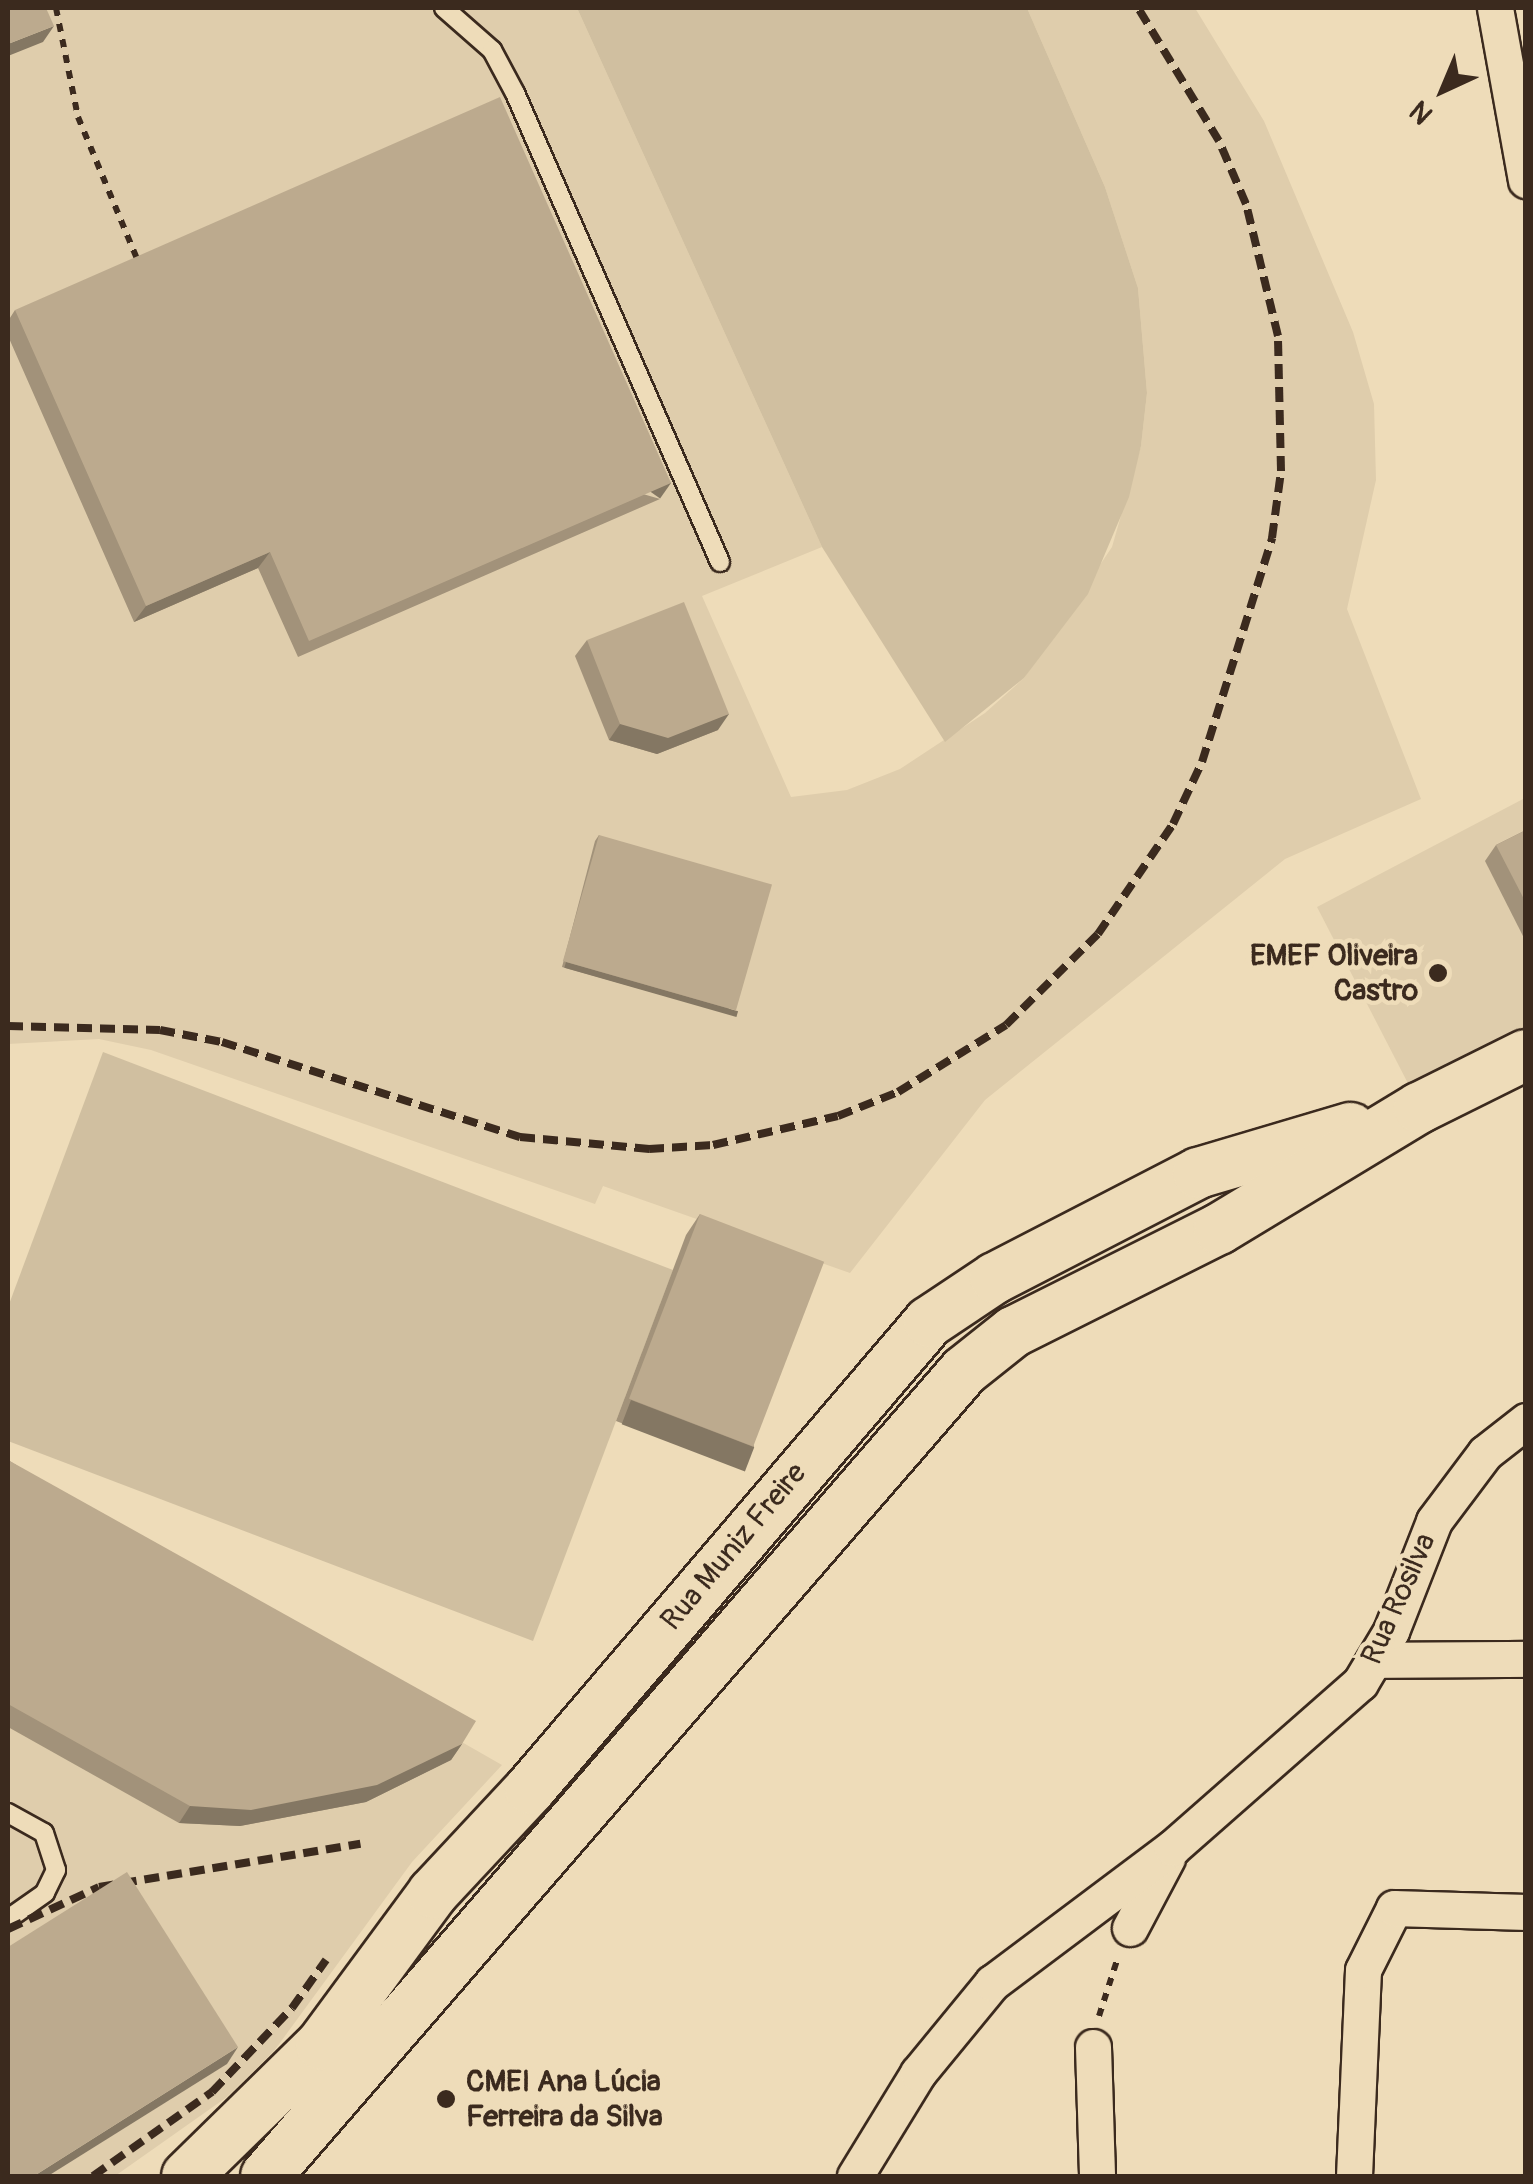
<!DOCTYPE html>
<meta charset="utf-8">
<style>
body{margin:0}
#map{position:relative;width:1533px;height:2184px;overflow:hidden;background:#eedcb9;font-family:Pangolin,sans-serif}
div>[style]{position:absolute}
.built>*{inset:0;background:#dfcdac}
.green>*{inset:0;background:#d0bfa0}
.path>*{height:6px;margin-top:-3px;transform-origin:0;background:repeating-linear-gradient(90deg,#3b2a1e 0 8px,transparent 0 16px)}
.roads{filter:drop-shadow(2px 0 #3b2a1e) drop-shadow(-2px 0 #3b2a1e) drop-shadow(0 2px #3b2a1e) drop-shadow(0 -2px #3b2a1e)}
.lane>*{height:18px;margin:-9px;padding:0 9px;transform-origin:9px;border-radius:9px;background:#eedcb9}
.street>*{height:35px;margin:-17.5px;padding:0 17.5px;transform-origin:17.5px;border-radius:17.5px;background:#eedcb9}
.secondary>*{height:50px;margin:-25px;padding:0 25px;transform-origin:25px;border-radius:25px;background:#eedcb9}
.rail>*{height:8px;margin-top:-4px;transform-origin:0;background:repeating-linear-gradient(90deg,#3b2a1e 0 15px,transparent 0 23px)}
.wall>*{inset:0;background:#a2927a}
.shaded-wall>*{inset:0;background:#847763;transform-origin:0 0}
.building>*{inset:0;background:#bcaa8e;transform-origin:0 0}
.dots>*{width:28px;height:28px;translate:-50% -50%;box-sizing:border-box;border:5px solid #eedcb9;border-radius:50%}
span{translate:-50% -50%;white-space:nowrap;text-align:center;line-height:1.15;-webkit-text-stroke:9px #eedcb9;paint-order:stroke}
.poi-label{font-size:30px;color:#3b2a1e;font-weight:700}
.right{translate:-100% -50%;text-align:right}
.left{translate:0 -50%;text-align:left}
.street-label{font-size:30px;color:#3b2a1e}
.frame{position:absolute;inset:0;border:10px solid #3b2a1e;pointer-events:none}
.north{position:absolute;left:1393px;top:40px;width:100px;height:100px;-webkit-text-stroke:8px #eedcb9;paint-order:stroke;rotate:224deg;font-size:28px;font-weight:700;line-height:40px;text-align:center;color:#3b2a1e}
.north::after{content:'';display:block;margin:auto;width:35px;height:45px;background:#3b2a1e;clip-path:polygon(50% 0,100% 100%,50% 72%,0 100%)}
</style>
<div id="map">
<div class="built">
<div style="clip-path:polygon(8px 8px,577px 8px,822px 547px,702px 596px,791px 797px,847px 790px,900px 769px,985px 713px,1024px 678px,1112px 547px,1141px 446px,1147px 393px,1138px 288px,1105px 187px,1027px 8px,1195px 8px,1264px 121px,1353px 332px,1374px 404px,1376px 480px,1347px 609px,1421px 799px,1285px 859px,985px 1100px,850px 1273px,603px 1186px,595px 1204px,151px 1050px,99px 1039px,8px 1044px)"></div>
<div style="clip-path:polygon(1525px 798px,1525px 1039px,1414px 1095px,1317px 907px)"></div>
<div style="clip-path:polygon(8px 1483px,502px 1765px,412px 1862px,274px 2051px,227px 2097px,115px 2176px,8px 2176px)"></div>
</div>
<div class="green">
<div style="clip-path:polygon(577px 8px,1027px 8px,1105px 187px,1138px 288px,1147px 393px,1141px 446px,1129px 497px,1088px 594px,1024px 678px,945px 742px,822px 547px)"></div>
<div style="clip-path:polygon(103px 1052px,673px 1270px,533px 1641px,8px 1441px,8px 1307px)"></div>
</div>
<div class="path">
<div style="left:56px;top:8px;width:111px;rotate:78.6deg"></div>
<div style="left:78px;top:117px;width:156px;rotate:67.4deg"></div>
<div style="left:1099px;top:2016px;width:62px;rotate:-72.1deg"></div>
</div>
<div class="roads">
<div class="lane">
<div style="left:444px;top:8px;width:64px;rotate:41.2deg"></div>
<div style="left:492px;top:50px;width:49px;rotate:61.9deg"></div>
<div style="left:515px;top:93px;width:512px;rotate:66.39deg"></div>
<div style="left:8px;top:1813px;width:41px;rotate:29.1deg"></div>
<div style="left:44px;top:1833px;width:39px;rotate:72deg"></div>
<div style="left:56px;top:1870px;width:25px;rotate:116deg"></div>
<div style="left:45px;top:1893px;width:45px;rotate:144.9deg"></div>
</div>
<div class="street">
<div style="left:1495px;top:8px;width:175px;rotate:79.8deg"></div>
<div style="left:1374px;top:1660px;width:152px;rotate:-0.4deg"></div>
<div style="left:1130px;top:1928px;width:79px;rotate:-62.1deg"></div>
<div style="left:1093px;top:2047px;width:129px;rotate:88.2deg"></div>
<div style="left:855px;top:2176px;width:121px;rotate:-58.5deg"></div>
<div style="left:918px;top:2073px;width:117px;rotate:-50.6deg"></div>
<div style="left:992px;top:1983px;width:225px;rotate:-36.9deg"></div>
<div style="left:1172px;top:1848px;width:250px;rotate:-41.3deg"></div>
<div style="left:1360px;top:1683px;width:61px;rotate:-59.2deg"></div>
<div style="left:1391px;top:1631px;width:118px;rotate:-68.6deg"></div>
<div style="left:1434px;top:1521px;width:85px;rotate:-53.1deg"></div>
<div style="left:1485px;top:1453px;width:52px;rotate:-38deg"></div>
<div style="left:1354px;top:2176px;width:206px;rotate:-87.5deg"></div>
<div style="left:1363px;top:1970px;width:69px;rotate:-63.4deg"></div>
<div style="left:1394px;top:1908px;width:132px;rotate:1.7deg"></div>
</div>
<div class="secondary">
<div style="left:187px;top:2176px;width:187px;rotate:-44.4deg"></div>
<div style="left:321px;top:2045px;width:189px;rotate:-53.6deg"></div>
<div style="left:433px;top:1893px;width:142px;rotate:-47deg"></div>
<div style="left:530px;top:1789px;width:614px;rotate:-49.49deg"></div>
<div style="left:929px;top:1322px;width:79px;rotate:-33.7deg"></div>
<div style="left:995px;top:1278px;width:229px;rotate:-27.3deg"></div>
<div style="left:1198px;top:1173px;width:159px;rotate:-16.5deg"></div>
<div style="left:266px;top:2176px;width:1065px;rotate:-49.07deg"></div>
<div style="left:964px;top:1371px;width:63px;rotate:-38.5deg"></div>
<div style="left:1013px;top:1332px;width:230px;rotate:-26.6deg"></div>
<div style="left:1219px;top:1229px;width:234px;rotate:-31.2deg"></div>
<div style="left:1419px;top:1108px;width:119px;rotate:-26.4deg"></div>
</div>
</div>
<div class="rail">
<div style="left:8px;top:1026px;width:152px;rotate:1.5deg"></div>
<div style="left:160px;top:1030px;width:63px;rotate:11deg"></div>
<div style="left:222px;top:1042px;width:313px;rotate:17.7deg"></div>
<div style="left:520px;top:1137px;width:130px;rotate:5.3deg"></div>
<div style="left:649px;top:1149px;width:64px;rotate:-3.6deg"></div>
<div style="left:713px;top:1145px;width:128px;rotate:-13.1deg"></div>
<div style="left:838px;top:1116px;width:65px;rotate:-21.8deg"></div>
<div style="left:898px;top:1092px;width:127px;rotate:-31.8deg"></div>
<div style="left:1006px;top:1025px;width:129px;rotate:-44.7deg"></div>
<div style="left:1098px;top:934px;width:133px;rotate:-55.7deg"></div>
<div style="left:1173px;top:824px;width:68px;rotate:-64.9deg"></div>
<div style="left:1202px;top:762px;width:235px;rotate:-72.6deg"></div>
<div style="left:1272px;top:538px;width:68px;rotate:-82.3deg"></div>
<div style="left:1281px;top:471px;width:135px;rotate:-91.3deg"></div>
<div style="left:1278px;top:336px;width:136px;rotate:-103.6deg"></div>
<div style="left:1246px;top:204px;width:69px;rotate:-113.2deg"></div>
<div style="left:1219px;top:141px;width:156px;rotate:-121.3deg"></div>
<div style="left:8px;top:1929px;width:100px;rotate:-24.8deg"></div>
<div style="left:99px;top:1887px;width:265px;rotate:-9.4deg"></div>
<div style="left:93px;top:2176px;width:146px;rotate:-35.2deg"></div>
<div style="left:212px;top:2092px;width:116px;rotate:-46.4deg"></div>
<div style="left:292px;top:2008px;width:59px;rotate:-54.7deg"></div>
</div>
<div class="wall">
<div style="clip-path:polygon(15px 310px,660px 499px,298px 657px,258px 568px,134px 622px,8px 336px,8px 321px)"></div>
<div style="clip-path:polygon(587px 640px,718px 730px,657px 754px,609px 740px,575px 656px)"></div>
<div style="clip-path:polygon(1526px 830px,1526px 942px,1485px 861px,1496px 845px)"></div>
<div style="clip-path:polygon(599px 835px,734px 1015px,562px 967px,595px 841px)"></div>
<div style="clip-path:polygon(700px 1214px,754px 1447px,739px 1468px,616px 1421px,686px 1235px)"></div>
<div style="clip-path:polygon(8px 1460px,462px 1744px,451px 1760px,366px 1802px,240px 1826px,179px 1823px,8px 1727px)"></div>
</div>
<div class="shaded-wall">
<div style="clip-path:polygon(54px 26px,43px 42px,8px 56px,8px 44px)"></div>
<div style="left:671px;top:483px;width:19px;height:395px;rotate:125deg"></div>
<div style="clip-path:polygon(270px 552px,258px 568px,134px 622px,146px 606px)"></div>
<div style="clip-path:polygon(729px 714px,718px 730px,657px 754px,609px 740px,620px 724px)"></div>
<div style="left:566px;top:962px;width:179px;height:6px;rotate:16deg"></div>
<div style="left:631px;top:1400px;width:132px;height:26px;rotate:21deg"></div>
<div style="clip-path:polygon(462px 1744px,451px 1760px,366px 1802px,240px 1826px,179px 1823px,190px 1806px)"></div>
<div style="clip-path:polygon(238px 2047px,227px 2064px,48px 2176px,34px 2176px)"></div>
</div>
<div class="building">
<div style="clip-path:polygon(8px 8px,46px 8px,54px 26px,8px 44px)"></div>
<div style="clip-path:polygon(500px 97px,671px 483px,309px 641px,270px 552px,146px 606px,15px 310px)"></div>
<div style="clip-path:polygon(684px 602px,729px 714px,668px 738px,620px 724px,587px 640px)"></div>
<div style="clip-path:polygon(1526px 830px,1526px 903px,1496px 845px)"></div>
<div style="left:599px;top:835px;width:180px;height:131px;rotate:16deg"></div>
<div style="left:700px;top:1214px;width:133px;height:198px;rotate:21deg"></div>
<div style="clip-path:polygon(8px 1460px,476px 1721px,462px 1744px,377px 1785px,251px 1810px,190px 1806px,8px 1704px)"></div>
<div style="clip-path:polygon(127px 1872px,238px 2047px,34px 2176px,8px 2176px,8px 1947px)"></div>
</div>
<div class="dots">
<div style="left:1438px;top:973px;background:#3b2a1e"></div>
<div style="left:446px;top:2099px;background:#3b2a1e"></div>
</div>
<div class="poi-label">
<span class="right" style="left:1418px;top:973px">EMEF Oliveira<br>Castro</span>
<span class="left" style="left:466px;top:2099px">CMEI Ana Lúcia<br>Ferreira da Silva</span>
</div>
<div class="street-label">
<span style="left:734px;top:1547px;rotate:-50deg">Rua Muniz Freire</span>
<span style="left:1399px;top:1599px;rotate:-66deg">Rua Rosilva</span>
</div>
<div class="frame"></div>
<div class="north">N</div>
</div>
